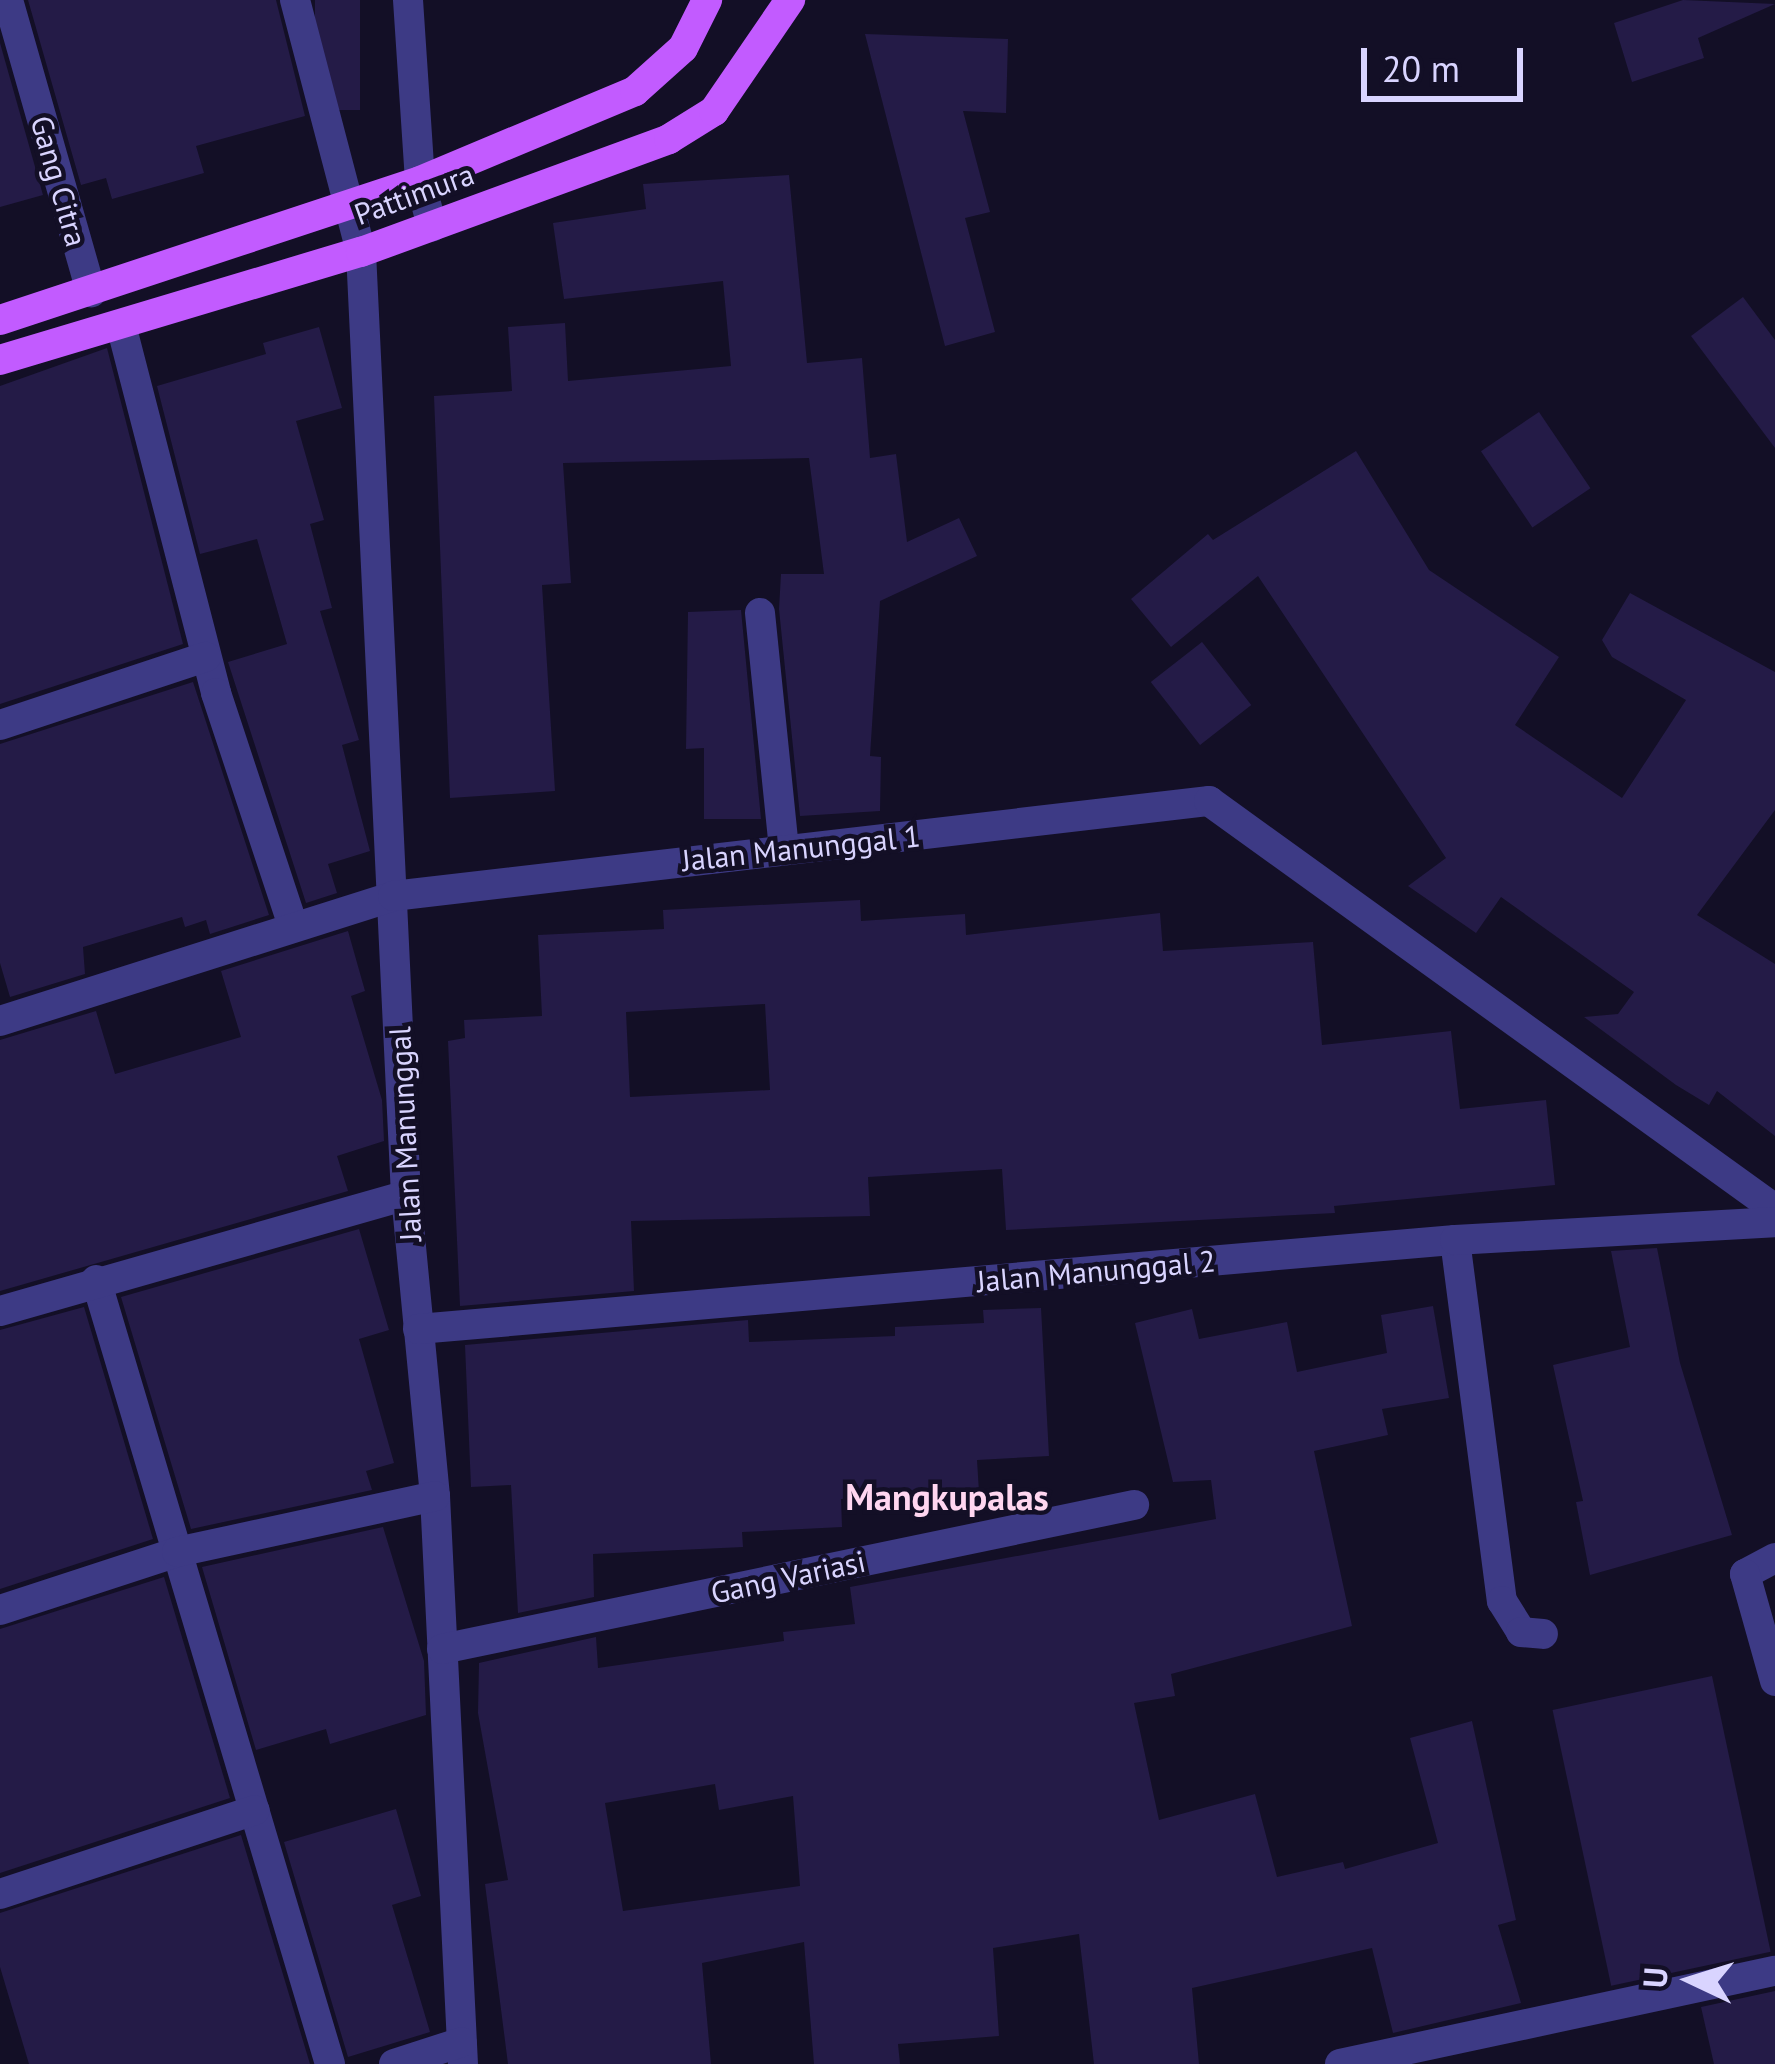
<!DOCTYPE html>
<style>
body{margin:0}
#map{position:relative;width:1775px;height:2064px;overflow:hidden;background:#130f26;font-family:"PT Sans",sans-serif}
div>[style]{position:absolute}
.building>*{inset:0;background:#241b47;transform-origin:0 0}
.street>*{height:30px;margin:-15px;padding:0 15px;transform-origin:15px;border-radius:15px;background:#3d3a85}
.primary>*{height:30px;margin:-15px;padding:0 15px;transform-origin:15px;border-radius:15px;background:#c25bff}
span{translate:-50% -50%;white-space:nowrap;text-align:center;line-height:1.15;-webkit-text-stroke:9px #130f26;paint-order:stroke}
.street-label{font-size:30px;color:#d9d4ff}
.quarter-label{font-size:36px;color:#ffd6f0;font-weight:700}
.north{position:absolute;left:1631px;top:1920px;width:120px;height:120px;-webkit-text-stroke:9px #130f26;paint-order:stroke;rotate:274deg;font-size:33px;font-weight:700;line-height:48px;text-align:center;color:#d9d4ff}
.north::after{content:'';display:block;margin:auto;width:42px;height:54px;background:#d9d4ff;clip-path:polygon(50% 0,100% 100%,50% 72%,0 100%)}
.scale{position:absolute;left:1361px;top:48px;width:162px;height:54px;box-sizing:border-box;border:6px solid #d9d4ff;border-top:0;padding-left:15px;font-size:36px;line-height:42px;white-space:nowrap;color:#d9d4ff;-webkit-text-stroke:9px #130f26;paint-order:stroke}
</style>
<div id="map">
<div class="building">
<div style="clip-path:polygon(28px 0,276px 0,305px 116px,196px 146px,204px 173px,112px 199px,106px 178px,81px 185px)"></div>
<div style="left:315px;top:0;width:45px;height:110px"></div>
<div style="clip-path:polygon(1683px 0,1775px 4px,1698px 38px,1704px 58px,1632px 82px,1614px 23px)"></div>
<div style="clip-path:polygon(865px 34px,1008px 39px,1006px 113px,963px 111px,990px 212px,965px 218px,995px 332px,945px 346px)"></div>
<div style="clip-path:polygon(0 43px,43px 195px,0 207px)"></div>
<div style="clip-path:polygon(789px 175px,807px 363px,862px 358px,870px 458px,896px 454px,907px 542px,959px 518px,977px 556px,880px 601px,870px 756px,881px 757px,880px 811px,800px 816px,779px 609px,781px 574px,824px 574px,809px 458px,563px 463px,571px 583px,542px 585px,555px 791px,450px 798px,434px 396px,512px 391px,508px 327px,565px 323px,568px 381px,731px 366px,723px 281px,564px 299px,553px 223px,646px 209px,643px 184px)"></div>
<div style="clip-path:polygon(1743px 297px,1775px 340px,1775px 448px,1691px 336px)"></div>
<div style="clip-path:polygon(319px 327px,342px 408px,296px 421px,324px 520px,310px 524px,332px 608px,320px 611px,359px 740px,342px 745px,370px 851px,328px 864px,337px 893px,306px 903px,228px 662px,287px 644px,257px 539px,200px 554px,157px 386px,266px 354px,263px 343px)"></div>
<div style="clip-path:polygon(107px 348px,183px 644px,0 704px,0 386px)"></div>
<div style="left:1539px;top:412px;width:92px;height:70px;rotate:56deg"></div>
<div style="clip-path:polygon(1356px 451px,1429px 570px,1559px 657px,1515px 725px,1622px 798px,1686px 700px,1612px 657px,1602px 640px,1630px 593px,1775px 672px,1775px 810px,1697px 915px,1775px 964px,1775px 1136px,1717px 1091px,1709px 1105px,1676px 1085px,1584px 1017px,1618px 1014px,1634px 992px,1501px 897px,1476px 933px,1408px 886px,1446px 858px,1258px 576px,1171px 647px,1131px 599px,1208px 534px,1213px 540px)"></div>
<div style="clip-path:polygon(741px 610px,761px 819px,704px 819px,704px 748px,686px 749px,688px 612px)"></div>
<div style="left:1202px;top:642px;width:80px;height:65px;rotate:52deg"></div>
<div style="clip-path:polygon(193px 682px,269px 915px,210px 934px,206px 920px,185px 927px,182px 917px,83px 947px,85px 974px,10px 997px,0 963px,0 744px)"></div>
<div style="clip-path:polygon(evenodd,860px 900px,861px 921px,965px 914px,966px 935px,1160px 913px,1163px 951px,1313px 942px,1322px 1045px,1451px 1031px,1460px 1109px,1546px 1100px,1555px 1185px,1334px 1206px,1335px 1213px,1006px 1230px,1002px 1169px,868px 1177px,870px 1216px,631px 1221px,634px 1291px,460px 1306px,448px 1041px,465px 1038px,464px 1020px,542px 1016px,538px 935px,664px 929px,663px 910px,860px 900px,765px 1004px,770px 1090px,630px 1097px,626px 1012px,765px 1004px)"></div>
<div style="clip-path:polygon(348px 931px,365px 991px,351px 996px,382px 1100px,384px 1141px,337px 1156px,348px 1191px,0 1291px,0 1040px,96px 1011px,115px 1074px,241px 1037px,221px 971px)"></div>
<div style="clip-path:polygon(359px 1229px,389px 1330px,359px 1339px,394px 1463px,366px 1471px,372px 1490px,191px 1529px,121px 1297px)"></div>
<div style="clip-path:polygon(1657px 1248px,1680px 1363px,1732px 1535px,1590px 1575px,1576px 1502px,1583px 1501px,1553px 1365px,1630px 1347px,1611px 1251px)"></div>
<div style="clip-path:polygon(evenodd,1433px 1306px,1449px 1398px,1382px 1409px,1388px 1435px,1314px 1451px,1352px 1626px,1171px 1674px,1175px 1696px,1134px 1703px,1159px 1820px,1255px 1794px,1277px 1877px,1343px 1862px,1345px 1869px,1438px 1843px,1410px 1738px,1472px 1721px,1516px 1920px,1498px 1925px,1521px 2003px,1393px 2033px,1372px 1948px,1192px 1988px,1199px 2064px,1094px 2064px,1079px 1934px,993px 1948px,999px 2036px,898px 2044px,900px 2064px,814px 2064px,804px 1942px,702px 1963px,711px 2064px,508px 2064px,485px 1884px,508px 1880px,478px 1713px,479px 1663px,596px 1637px,598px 1668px,784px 1641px,783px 1632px,855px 1624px,850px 1587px,1216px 1519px,1211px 1480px,1173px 1482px,1135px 1323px,1192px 1309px,1199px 1339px,1287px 1322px,1297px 1372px,1387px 1353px,1381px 1315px,1433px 1306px,715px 1784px,719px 1810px,793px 1796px,800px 1886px,623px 1911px,605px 1803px,715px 1784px)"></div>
<div style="clip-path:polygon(84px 1307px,153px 1539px,0 1589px,0 1330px)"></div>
<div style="clip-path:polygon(1041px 1308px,1049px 1456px,977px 1460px,979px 1492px,841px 1499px,842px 1527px,742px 1532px,743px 1547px,593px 1554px,594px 1597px,518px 1613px,511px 1485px,471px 1487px,465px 1345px,748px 1320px,749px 1342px,895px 1336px,895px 1327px,984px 1323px,983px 1310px)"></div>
<div style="clip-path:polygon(383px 1527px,424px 1661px,426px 1715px,330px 1744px,326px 1729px,256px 1750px,202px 1567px)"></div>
<div style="clip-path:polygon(164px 1577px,230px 1798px,0 1873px,0 1629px)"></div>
<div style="left:1712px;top:1676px;width:282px;height:163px;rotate:78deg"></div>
<div style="clip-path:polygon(396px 1809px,421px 1896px,392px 1905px,430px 2032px,348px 2057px,284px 1842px)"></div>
<div style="clip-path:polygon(241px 1835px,310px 2064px,29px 2064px,0 1967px,0 1913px)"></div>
<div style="clip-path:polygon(1775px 1991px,1775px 2064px,1714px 2064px,1701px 2007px)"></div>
</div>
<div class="street">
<div style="left:8px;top:0;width:304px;rotate:74.1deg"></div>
<div style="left:295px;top:0;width:260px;rotate:75.3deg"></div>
<div style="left:361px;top:252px;width:944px;rotate:87.27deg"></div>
<div style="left:406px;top:1195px;width:302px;rotate:84.5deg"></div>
<div style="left:435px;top:1496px;width:569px;rotate:87.18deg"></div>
<div style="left:408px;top:0;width:181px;rotate:86.2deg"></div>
<div style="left:420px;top:181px;width:47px;rotate:75.1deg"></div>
<div style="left:121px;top:325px;width:380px;rotate:75.5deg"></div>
<div style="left:216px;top:693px;width:242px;rotate:71.7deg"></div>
<div style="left:760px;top:613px;width:236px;rotate:84.2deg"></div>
<div style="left:0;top:725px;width:217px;rotate:-18.3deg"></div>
<div style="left:0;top:1021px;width:412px;rotate:-17.6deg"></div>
<div style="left:393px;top:896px;width:822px;rotate:-6.64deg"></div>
<div style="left:1209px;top:801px;width:698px;rotate:35.79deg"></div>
<div style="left:1455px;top:1240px;width:364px;rotate:82.6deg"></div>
<div style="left:1502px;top:1601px;width:36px;rotate:58deg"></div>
<div style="left:1521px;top:1632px;width:22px;rotate:5deg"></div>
<div style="left:96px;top:1280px;width:818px;rotate:73.38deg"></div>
<div style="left:0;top:1311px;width:422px;rotate:-15.9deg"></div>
<div style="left:418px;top:1329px;width:1041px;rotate:-4.91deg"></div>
<div style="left:1455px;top:1240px;width:321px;rotate:-3.2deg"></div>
<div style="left:1775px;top:1558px;width:34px;rotate:152deg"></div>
<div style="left:1745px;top:1574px;width:111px;rotate:74.3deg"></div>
<div style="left:0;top:1610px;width:186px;rotate:-18.1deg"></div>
<div style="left:177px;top:1552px;width:264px;rotate:-12.2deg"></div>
<div style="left:442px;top:1649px;width:707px;rotate:-11.76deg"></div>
<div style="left:0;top:1894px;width:268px;rotate:-18.2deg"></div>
<div style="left:394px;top:2064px;width:71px;rotate:-17.9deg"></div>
<div style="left:1340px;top:2064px;width:445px;rotate:-12.1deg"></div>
</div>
<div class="primary">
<div style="left:0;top:320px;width:442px;rotate:-18.3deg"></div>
<div style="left:420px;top:181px;width:233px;rotate:-22.7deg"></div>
<div style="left:635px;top:91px;width:64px;rotate:-41.9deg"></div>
<div style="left:683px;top:48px;width:54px;rotate:-63.4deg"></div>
<div style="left:0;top:360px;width:377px;rotate:-16.7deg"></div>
<div style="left:361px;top:252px;width:328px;rotate:-20.1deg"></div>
<div style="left:669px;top:139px;width:53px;rotate:-31.9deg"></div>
<div style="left:714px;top:111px;width:135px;rotate:-55.6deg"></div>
</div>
<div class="street-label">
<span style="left:59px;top:181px;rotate:74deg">Gang Citra</span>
<span style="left:414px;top:194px;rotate:-20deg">Pattimura</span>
<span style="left:801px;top:848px;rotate:-6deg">Jalan Manunggal 1</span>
<span style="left:405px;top:1134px;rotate:-93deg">Jalan Manunggal</span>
<span style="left:1096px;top:1271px;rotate:-5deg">Jalan Manunggal 2</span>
<span style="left:788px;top:1577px;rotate:-12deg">Gang Variasi</span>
</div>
<div class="quarter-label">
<span style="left:947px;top:1497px">Mangkupalas</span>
</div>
<div class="north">U</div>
<div class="scale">20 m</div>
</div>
